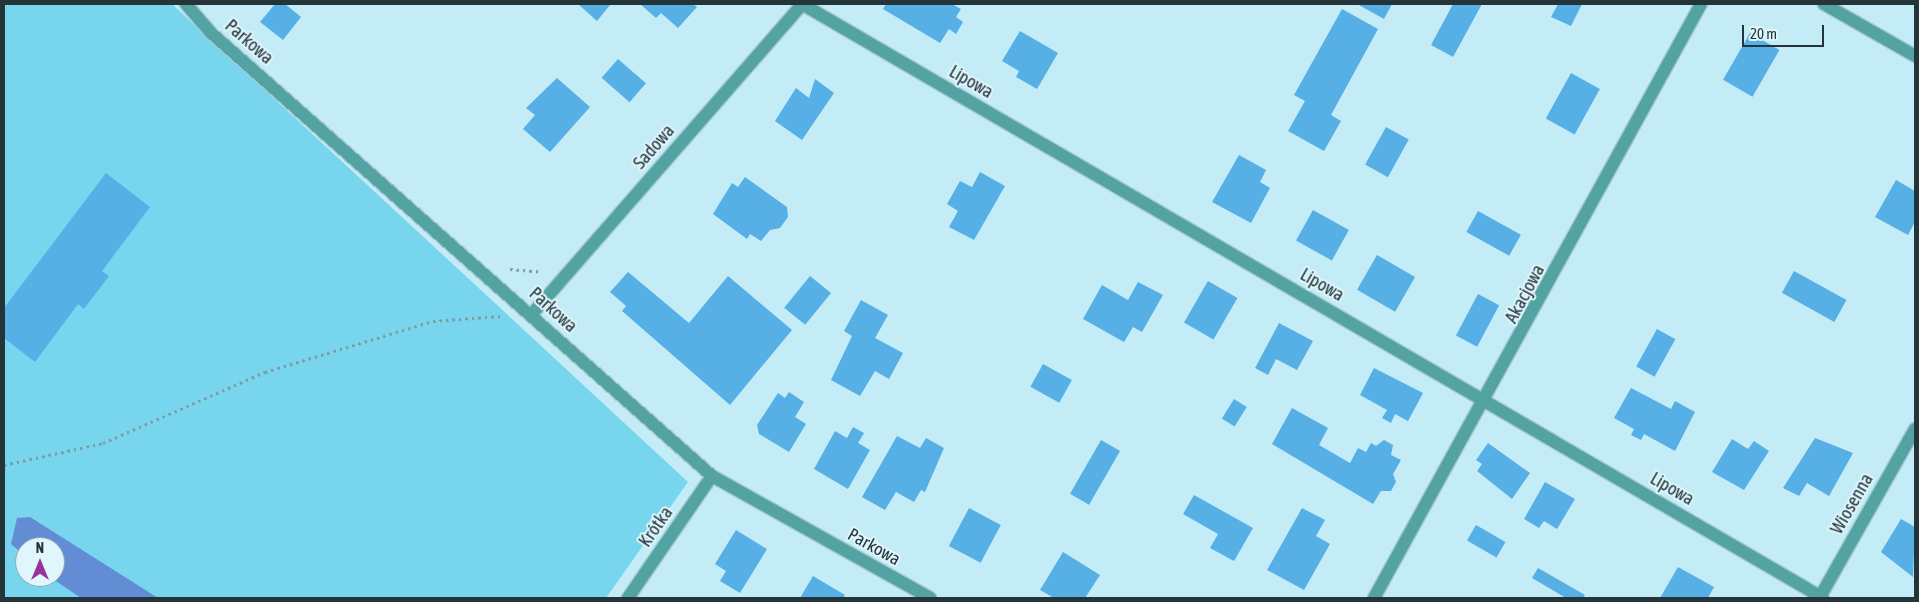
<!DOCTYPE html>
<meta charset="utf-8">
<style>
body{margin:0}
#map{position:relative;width:1919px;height:602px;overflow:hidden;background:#c4ecf7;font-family:"Asap Condensed",sans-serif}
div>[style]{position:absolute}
.green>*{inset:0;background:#77d6ee}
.water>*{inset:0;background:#628cd3}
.building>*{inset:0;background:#56afe5;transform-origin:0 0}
.path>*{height:3px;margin-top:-1.5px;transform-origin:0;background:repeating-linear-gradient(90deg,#7f9ca4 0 2.5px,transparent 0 6.5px)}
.roads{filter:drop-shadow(1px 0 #a4c7d1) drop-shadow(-1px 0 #a4c7d1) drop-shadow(0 1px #a4c7d1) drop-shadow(0 -1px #a4c7d1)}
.minor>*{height:12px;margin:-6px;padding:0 6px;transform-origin:6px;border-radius:6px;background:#53a3a2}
span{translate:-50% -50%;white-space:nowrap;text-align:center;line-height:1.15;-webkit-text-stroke:4px #def6fc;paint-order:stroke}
.street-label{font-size:18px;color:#243438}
.frame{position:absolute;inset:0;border:5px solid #243438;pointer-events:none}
.north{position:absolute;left:15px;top:537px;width:50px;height:50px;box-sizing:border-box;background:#def6fc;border:1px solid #94a8ae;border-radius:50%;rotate:0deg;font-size:14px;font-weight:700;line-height:20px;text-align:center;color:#243438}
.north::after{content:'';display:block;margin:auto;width:18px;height:22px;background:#97349b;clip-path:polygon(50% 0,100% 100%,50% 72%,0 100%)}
.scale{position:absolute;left:1742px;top:25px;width:82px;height:22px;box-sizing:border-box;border:2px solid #243438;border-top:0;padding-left:6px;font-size:15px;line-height:18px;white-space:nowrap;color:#243438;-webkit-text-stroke:4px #def6fc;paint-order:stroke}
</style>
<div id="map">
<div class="green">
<div style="clip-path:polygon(evenodd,4px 4px,172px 4px,688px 482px,606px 598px,4px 598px,4px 4px,25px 547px,55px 547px,55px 577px,25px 577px,25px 547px)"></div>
</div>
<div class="water">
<div style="clip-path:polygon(30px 517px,158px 598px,81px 598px,50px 577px,55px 577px,55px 547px,25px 547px,25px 556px,11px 544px,17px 518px)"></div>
</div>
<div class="building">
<div style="clip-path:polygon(275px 4px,285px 4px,301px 17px,283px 40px,260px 22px)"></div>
<div style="clip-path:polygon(578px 4px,608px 4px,610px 5px,597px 21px)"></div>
<div style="clip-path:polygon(640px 4px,693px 4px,697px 7px,678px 28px,661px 13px,656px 18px)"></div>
<div style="clip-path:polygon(886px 4px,952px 4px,961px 9px,956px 17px,963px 22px,956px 34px,949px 29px,940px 43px,883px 9px)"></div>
<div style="clip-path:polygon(1357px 4px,1392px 4px,1384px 19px)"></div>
<div style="clip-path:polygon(1453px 4px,1482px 4px,1453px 57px,1431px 45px)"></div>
<div style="clip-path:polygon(1558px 4px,1582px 4px,1571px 26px,1551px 17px)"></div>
<div style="clip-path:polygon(1342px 9px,1378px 29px,1331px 115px,1341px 121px,1324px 151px,1288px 131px,1305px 101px,1294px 95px)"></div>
<div style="clip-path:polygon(1020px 31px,1058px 53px,1037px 89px,1016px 77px,1019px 71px,1002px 61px)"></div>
<div style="left:1750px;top:33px;width:34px;height:54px;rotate:30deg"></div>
<div style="left:618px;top:59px;width:37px;height:25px;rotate:41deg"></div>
<div style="left:1571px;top:73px;width:33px;height:52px;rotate:29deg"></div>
<div style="clip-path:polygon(557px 78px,590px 107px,550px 152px,523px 129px,535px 115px,526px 108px)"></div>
<div style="clip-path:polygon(815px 79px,834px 93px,802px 140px,775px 121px,796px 88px,809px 98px)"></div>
<div style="left:1386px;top:127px;width:26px;height:43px;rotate:29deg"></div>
<div style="clip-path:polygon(1239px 155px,1266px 170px,1260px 182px,1270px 188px,1251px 223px,1212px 202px)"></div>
<div style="clip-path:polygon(980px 172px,1005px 186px,974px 240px,949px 227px,958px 211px,947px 204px,960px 181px,972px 187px)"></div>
<div style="clip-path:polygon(106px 173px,150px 207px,102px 271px,109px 276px,84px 309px,78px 304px,35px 362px,4px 338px,4px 308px)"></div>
<div style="clip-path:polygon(745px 177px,787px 207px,788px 217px,780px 228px,770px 230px,761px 241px,750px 234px,747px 239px,713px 214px,732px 183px,738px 187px)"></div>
<div style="clip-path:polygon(1896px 180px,1915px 191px,1915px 222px,1908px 235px,1875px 217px)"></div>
<div style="left:1313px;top:210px;width:41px;height:35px;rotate:29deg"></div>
<div style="left:1478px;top:211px;width:49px;height:24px;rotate:29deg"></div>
<div style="left:1377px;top:255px;width:44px;height:40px;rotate:30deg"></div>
<div style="left:1794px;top:271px;width:60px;height:25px;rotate:29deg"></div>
<div style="clip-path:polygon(628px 272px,689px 323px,728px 276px,792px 330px,730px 405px,622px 311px,626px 306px,610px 292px)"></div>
<div style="left:810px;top:276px;width:27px;height:41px;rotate:39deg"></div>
<div style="left:1208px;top:281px;width:34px;height:48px;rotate:30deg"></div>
<div style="clip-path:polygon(1138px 282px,1163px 295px,1142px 332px,1133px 327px,1124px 342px,1083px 319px,1102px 285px,1128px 300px)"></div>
<div style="left:1478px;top:294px;width:24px;height:47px;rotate:28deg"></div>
<div style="clip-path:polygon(861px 300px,888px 315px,875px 338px,903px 353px,889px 379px,875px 371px,860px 396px,831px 380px,852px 336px,844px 331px)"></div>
<div style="clip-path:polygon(1279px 323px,1313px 341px,1297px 370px,1276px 359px,1268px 375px,1255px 368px)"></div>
<div style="left:1657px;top:329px;width:21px;height:43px;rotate:29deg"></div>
<div style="left:1043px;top:364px;width:33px;height:26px;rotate:29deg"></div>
<div style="clip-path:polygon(1374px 368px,1423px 393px,1408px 421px,1395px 414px,1391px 423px,1382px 418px,1387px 410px,1360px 395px)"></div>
<div style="clip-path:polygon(1631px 388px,1671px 409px,1675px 401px,1695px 412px,1675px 451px,1644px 434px,1641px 440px,1631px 435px,1634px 429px,1614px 418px)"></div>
<div style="clip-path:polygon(789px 392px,804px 402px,795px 417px,806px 424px,789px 452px,759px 434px,757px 425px,778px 393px,785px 398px)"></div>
<div style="left:1234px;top:399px;width:15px;height:23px;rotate:32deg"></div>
<div style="clip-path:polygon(1292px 408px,1328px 428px,1319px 445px,1350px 463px,1358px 448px,1366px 452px,1371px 443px,1376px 446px,1384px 440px,1393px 445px,1391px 455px,1401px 460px,1393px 474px,1396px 482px,1391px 491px,1381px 491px,1373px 504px,1272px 444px)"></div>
<div style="clip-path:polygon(853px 427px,864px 433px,858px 443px,870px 450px,848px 489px,814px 469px,835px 431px,847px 438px)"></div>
<div style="clip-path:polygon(897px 436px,920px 448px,926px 438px,944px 448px,925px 492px,921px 490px,914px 502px,896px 492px,885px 510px,862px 497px)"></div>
<div style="clip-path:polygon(1815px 438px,1853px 453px,1829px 496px,1807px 483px,1799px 496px,1783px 488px)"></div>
<div style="clip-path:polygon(1732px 439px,1748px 449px,1754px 441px,1769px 451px,1744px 490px,1712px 472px)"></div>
<div style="left:1101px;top:440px;width:22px;height:62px;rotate:30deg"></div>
<div style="clip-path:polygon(1488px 443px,1530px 473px,1512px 499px,1477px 471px,1482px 464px,1476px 460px)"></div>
<div style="clip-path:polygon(1545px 482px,1575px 499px,1557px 529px,1544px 521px,1539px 528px,1524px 519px)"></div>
<div style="clip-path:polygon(1194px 495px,1253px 528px,1234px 561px,1210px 548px,1218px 534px,1183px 514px)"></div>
<div style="left:969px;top:508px;width:36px;height:43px;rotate:28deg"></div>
<div style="clip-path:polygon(1302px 508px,1325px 520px,1316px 536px,1330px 544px,1304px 590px,1267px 570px)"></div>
<div style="clip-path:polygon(1901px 519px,1915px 527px,1913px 577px,1881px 552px)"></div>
<div style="left:1476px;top:525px;width:34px;height:18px;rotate:30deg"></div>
<div style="clip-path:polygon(736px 530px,767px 549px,740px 593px,720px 581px,726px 571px,715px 564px)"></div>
<div style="clip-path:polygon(1063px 552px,1100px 575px,1085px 598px,1054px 598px,1040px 590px)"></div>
<div style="clip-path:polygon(1678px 567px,1714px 587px,1708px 598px,1660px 598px)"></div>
<div style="clip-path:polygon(1538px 568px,1585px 595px,1583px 598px,1566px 598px,1532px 578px)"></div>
<div style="clip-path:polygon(813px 576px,845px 595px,843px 598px,800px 598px)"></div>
</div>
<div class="path">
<div style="left:510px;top:269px;width:32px;rotate:5deg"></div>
<div style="left:4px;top:465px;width:101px;rotate:-12.5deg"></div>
<div style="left:103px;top:443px;width:177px;rotate:-23.7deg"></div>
<div style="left:265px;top:372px;width:176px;rotate:-16.9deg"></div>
<div style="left:433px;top:321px;width:68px;rotate:-4.2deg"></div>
</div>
<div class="roads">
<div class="minor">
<div style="left:186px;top:4px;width:37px;rotate:49deg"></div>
<div style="left:210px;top:32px;width:670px;rotate:41.49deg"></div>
<div style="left:712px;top:476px;width:250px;rotate:29.2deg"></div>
<div style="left:802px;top:4px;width:1181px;rotate:30.19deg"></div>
<div style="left:1824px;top:4px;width:105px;rotate:29.7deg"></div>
<div style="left:532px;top:314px;width:411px;rotate:-48.9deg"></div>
<div style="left:1820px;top:597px;width:193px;rotate:-60.5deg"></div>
<div style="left:628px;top:598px;width:148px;rotate:-55.5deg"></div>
<div style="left:1374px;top:598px;width:678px;rotate:-61.17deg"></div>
</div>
</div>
<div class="street-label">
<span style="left:249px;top:42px;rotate:41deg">Parkowa</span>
<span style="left:971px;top:82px;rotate:30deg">Lipowa</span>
<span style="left:654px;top:147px;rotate:-49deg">Sadowa</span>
<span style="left:1322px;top:285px;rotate:30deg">Lipowa</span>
<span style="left:1525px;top:294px;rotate:-62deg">Akacjowa</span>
<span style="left:553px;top:310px;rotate:42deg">Parkowa</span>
<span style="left:1672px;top:489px;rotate:30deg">Lipowa</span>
<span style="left:1852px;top:504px;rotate:-60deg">Wiosenna</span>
<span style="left:656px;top:527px;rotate:-55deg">Krótka</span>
<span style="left:874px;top:547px;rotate:29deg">Parkowa</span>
</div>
<div class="frame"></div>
<div class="north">N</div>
<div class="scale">20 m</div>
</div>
